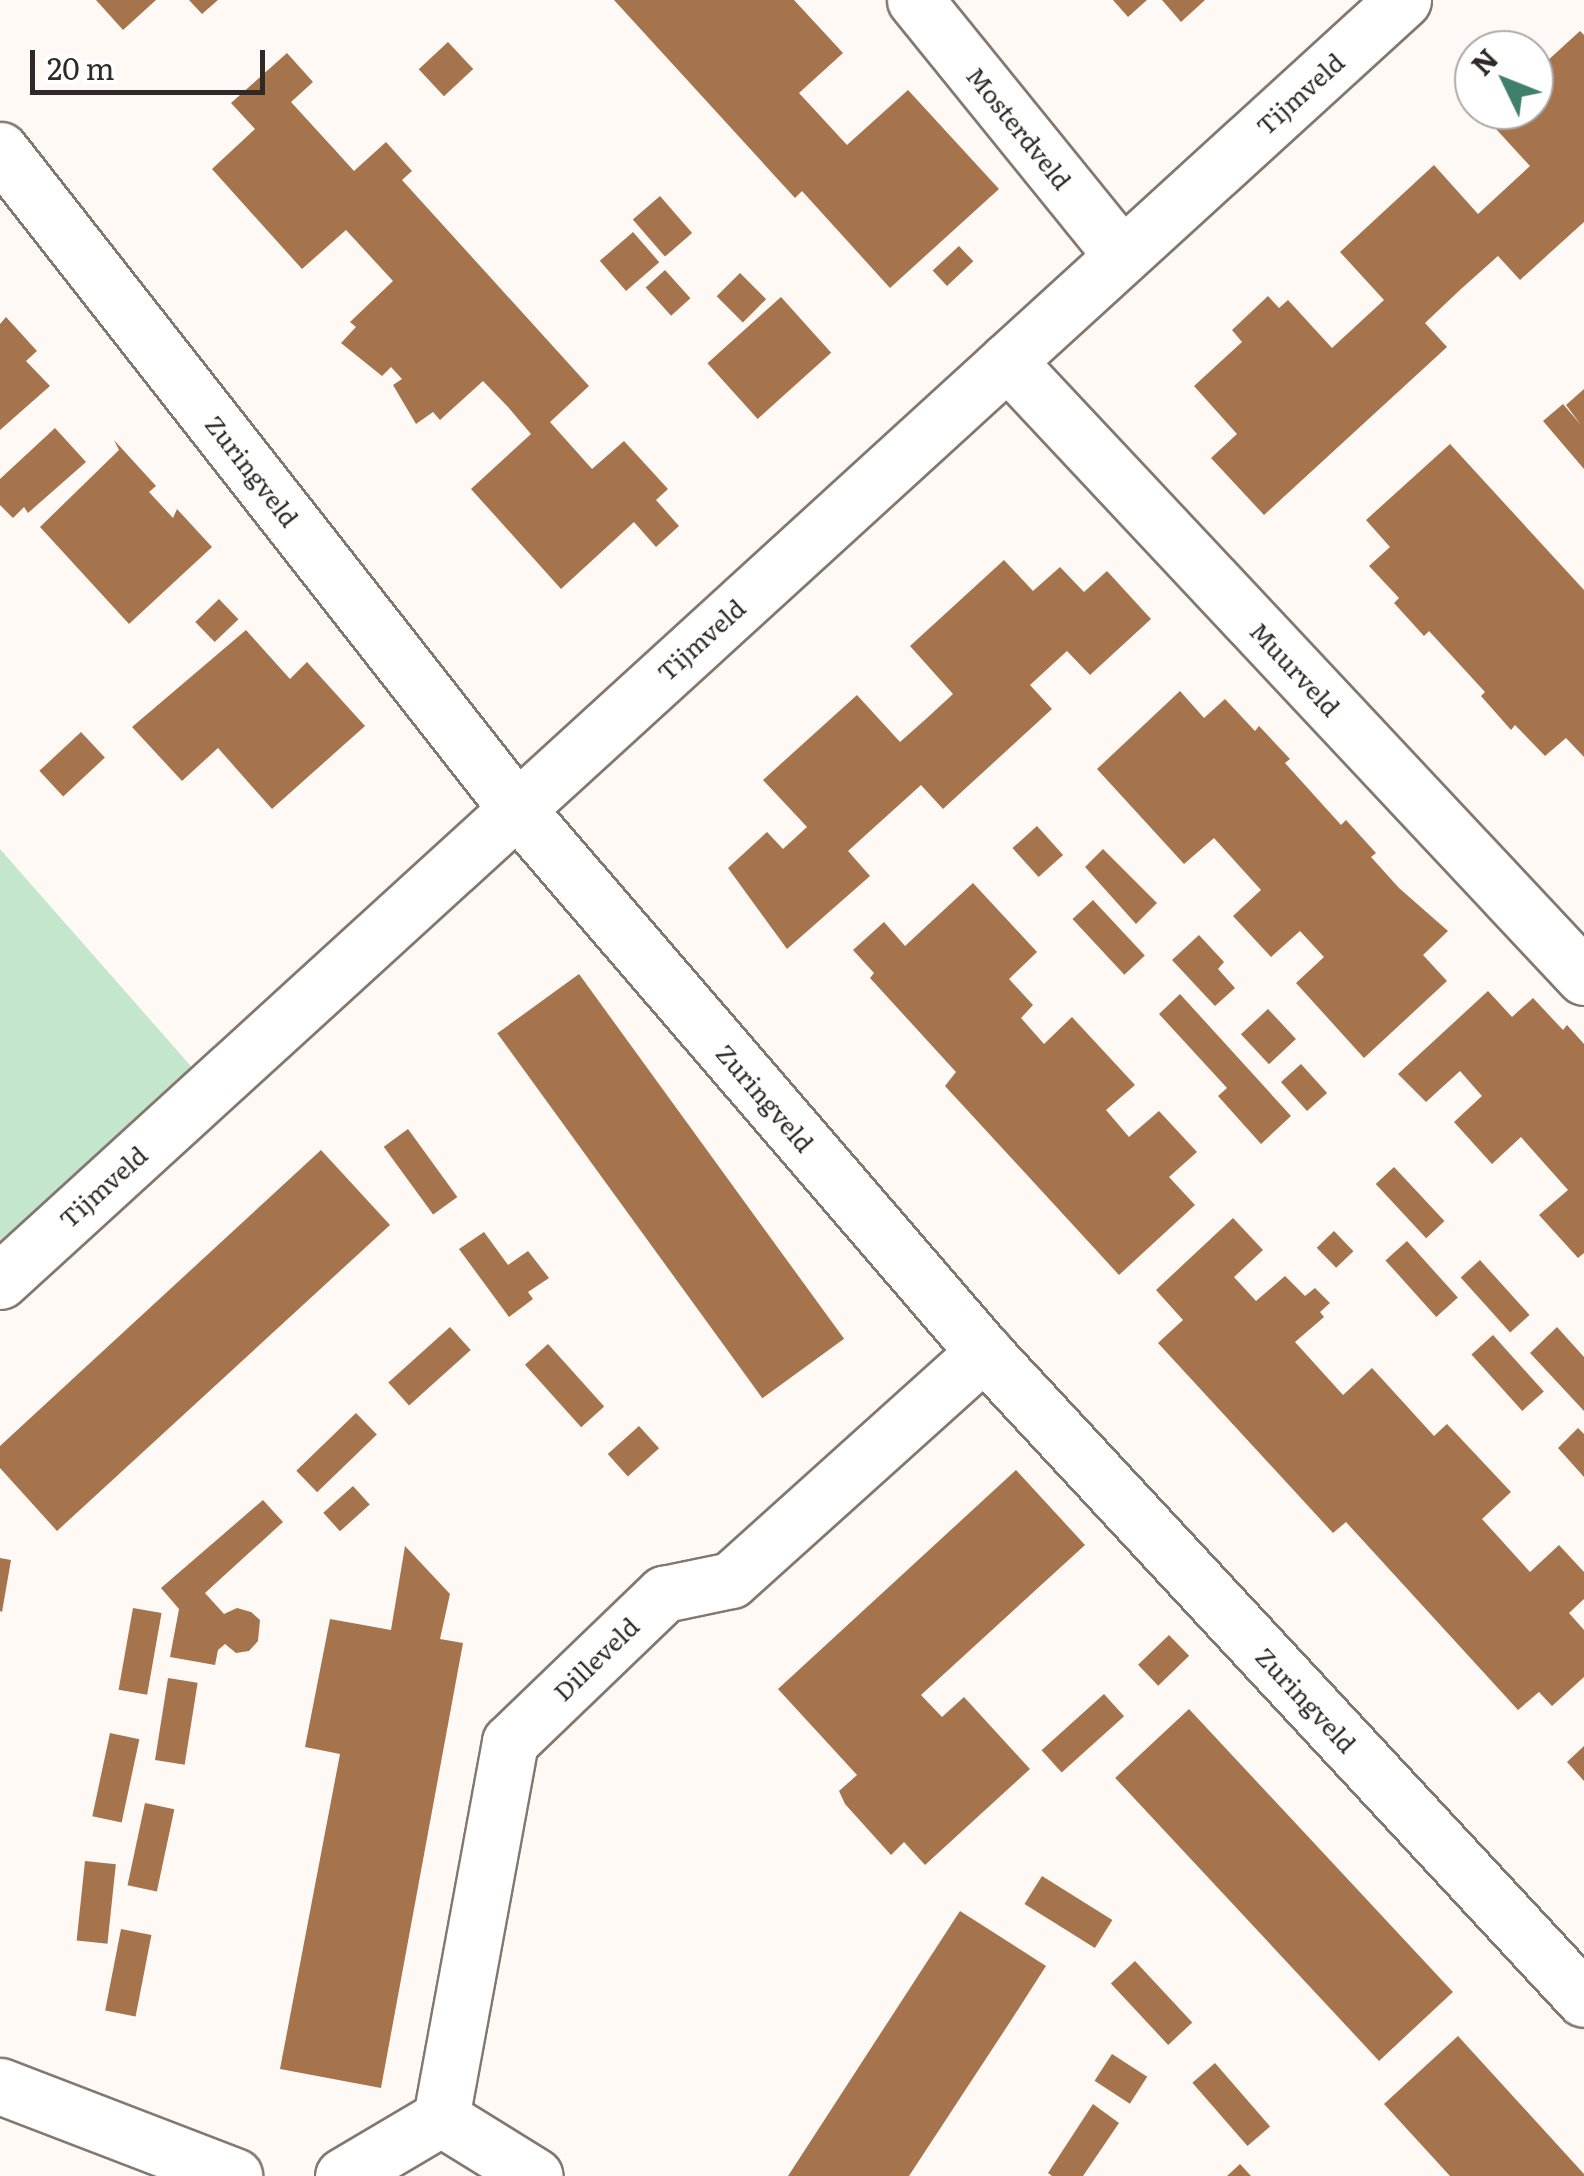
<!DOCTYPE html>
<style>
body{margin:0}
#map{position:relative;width:1584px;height:2176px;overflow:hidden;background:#fef9f5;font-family:Literata,serif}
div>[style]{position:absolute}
.green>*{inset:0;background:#c3e6cd}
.building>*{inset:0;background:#a5744c;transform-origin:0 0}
.roads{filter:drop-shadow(2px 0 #83786f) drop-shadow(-2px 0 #83786f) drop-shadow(0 2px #83786f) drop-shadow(0 -2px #83786f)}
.minor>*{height:55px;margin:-27.5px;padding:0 27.5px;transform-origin:27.5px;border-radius:27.5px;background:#fff}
span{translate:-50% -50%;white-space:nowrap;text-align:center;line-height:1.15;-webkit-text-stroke:9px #fff;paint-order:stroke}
.street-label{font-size:25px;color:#2f2a27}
.north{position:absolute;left:1454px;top:30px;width:100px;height:100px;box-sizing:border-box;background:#fff;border:2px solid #acaaa9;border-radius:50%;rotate:313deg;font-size:28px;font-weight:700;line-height:40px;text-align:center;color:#2f2a27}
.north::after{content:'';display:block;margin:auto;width:35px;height:45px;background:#407f6c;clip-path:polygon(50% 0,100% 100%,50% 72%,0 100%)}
.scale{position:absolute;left:30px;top:50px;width:235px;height:45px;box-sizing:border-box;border:5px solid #2f2a27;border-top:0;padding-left:12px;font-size:30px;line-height:35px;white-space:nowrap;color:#2f2a27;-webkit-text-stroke:8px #fff;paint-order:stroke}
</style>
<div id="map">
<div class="green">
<div style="clip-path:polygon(0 849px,196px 1072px,0 1254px)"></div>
</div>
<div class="building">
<div style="clip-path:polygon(96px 0,156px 0,123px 30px)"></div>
<div style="clip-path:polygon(189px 0,218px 0,202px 14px)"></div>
<div style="clip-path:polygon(614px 0,794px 0,843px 53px,799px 93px,847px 145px,908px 90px,999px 189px,890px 288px,802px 191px,795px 198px)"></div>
<div style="clip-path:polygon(1113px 0,1147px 0,1128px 17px)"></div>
<div style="clip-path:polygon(1162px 0,1205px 0,1181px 22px)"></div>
<div style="clip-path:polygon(1580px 31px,1584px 35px,1584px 222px,1520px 280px,1498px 256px,1461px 289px,1425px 323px,1447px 347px,1264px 515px,1211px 458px,1237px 434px,1194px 386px,1242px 342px,1232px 330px,1268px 296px,1279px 308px,1288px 300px,1332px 348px,1384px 300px,1340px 252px,1434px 165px,1478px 214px,1530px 166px,1486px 118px,1494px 110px,1534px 110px,1534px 73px)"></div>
<div style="left:448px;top:42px;width:37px;height:40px;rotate:47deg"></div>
<div style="clip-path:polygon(287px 53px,313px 82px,291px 102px,334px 149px,354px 171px,386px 142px,412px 171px,402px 180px,589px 386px,550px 422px,592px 469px,624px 441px,668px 489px,656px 500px,679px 526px,656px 547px,634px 522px,561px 589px,471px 489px,531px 434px,508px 407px,483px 381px,440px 420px,433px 412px,416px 424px,393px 385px,402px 379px,391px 367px,382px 376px,341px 343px,356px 327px,350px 322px,393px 281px,346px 230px,302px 269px,212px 169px,255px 129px,231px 103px)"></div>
<div style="left:660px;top:196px;width:49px;height:36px;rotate:49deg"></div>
<div style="left:633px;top:232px;width:40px;height:44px;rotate:49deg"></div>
<div style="left:959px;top:246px;width:21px;height:36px;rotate:47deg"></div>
<div style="left:665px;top:270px;width:38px;height:26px;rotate:48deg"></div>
<div style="left:740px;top:273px;width:37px;height:33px;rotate:45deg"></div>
<div style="left:781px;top:297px;width:75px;height:99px;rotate:48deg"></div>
<div style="clip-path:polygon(6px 317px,37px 351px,26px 361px,50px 386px,0 430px,0 324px)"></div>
<div style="clip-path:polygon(1584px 389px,1584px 469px,1543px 421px,1563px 404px,1581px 425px,1566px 405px)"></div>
<div style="clip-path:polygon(55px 428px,86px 462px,28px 513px,24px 507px,13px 518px,0 505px,0 479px)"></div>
<div style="clip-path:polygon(114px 440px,156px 486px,149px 492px,173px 518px,177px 509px,212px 547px,129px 624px,40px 527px,119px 450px)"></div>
<div style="clip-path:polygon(1450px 444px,1584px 590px,1584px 757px,1566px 738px,1545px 756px,1515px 725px,1511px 730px,1481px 696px,1485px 692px,1429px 631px,1424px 636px,1394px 603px,1399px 598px,1369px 566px,1390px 547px,1366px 520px)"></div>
<div style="clip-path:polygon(1004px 560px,1033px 591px,1060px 567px,1084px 592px,1107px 571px,1151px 619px,1090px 675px,1067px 651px,1030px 685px,1052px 709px,943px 809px,921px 785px,848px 851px,870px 876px,787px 949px,728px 868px,767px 832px,783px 849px,807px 827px,763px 780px,857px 695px,900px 742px,927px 718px,953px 694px,910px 646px)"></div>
<div style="left:219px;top:599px;width:28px;height:33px;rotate:46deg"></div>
<div style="clip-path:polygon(246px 630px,290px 679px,307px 662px,365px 726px,272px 809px,218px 748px,182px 781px,132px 727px)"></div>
<div style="clip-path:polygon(1180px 691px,1204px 718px,1225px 699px,1255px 731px,1259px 726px,1290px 759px,1285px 763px,1341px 825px,1346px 820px,1376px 853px,1371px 857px,1399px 888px,1448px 931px,1423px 955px,1447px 981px,1364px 1058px,1296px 983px,1324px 957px,1300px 931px,1271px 957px,1233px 916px,1261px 890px,1214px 838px,1184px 864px,1097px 769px)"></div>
<div style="left:81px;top:732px;width:35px;height:57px;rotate:47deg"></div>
<div style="left:1037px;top:826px;width:39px;height:33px;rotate:48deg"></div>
<div style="clip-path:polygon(1103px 849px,1157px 903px,1136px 924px,1085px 867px)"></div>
<div style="clip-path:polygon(973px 883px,1037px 952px,1009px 979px,1033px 1005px,1021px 1018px,1044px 1044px,1072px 1017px,1135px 1085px,1106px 1110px,1129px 1137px,1159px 1111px,1197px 1152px,1169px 1177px,1195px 1205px,1119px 1275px,945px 1086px,956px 1072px,870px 978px,874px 973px,853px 950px,884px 922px,905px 946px)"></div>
<div style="left:1093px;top:900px;width:76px;height:28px;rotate:47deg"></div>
<div style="clip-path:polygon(1199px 935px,1224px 962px,1218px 969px,1235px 988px,1215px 1006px,1172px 960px)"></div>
<div style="left:579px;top:974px;width:451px;height:101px;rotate:54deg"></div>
<div style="clip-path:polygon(1488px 991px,1512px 1017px,1533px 998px,1563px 1030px,1567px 1025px,1584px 1044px,1584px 1253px,1578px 1258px,1539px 1215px,1568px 1190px,1521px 1137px,1492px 1164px,1454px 1122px,1482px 1096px,1460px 1071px,1426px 1102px,1398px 1074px)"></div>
<div style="clip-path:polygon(1180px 994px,1291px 1116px,1261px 1144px,1218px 1096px,1227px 1088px,1159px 1014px)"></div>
<div style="left:1268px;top:1009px;width:41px;height:37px;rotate:47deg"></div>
<div style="left:1301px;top:1064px;width:39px;height:27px;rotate:48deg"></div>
<div style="left:408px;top:1129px;width:84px;height:30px;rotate:54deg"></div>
<div style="clip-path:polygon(321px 1150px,390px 1225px,57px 1531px,0 1468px,0 1446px)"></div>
<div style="left:1394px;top:1167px;width:74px;height:25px;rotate:47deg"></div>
<div style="clip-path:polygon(1233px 1218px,1263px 1250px,1234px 1277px,1256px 1301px,1285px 1276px,1305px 1296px,1315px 1288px,1330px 1303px,1320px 1312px,1324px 1317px,1295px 1342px,1343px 1395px,1372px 1368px,1434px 1436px,1447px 1424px,1511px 1492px,1482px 1519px,1530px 1572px,1559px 1545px,1584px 1572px,1584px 1599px,1569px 1613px,1584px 1630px,1584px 1677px,1552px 1706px,1539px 1692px,1518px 1710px,1346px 1522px,1333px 1533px,1158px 1343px,1183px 1320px,1156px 1290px)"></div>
<div style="left:1334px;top:1231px;width:28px;height:24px;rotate:46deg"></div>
<div style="clip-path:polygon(484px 1232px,508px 1265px,528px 1251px,549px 1278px,528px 1292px,533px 1299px,509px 1317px,459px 1249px)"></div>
<div style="left:1407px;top:1241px;width:76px;height:29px;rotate:48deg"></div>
<div style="left:1480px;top:1260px;width:74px;height:26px;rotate:48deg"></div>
<div style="left:450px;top:1327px;width:31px;height:83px;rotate:48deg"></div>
<div style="clip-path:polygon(1557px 1327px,1584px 1357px,1584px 1411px,1530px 1353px)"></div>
<div style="left:1493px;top:1335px;width:76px;height:29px;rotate:48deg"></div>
<div style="left:548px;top:1344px;width:84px;height:31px;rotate:48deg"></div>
<div style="left:356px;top:1413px;width:30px;height:83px;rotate:46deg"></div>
<div style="left:639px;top:1426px;width:30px;height:42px;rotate:48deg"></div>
<div style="clip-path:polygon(1578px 1428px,1584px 1434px,1584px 1477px,1558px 1448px)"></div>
<div style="clip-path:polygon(1016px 1470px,1085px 1545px,921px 1695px,942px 1717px,964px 1697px,1030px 1769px,925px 1865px,904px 1842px,891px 1855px,845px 1804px,839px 1791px,857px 1775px,778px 1689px)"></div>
<div style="left:353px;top:1486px;width:25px;height:40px;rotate:48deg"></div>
<div style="clip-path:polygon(263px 1500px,283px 1522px,205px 1593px,224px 1614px,237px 1608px,251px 1612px,260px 1620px,258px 1641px,249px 1651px,236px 1653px,225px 1644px,218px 1650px,215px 1665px,170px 1657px,179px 1609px,161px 1588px)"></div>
<div style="clip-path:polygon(405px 1546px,450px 1594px,440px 1639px,463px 1643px,381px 2088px,280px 2069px,340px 1754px,305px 1747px,330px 1619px,391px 1630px)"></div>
<div style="clip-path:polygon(0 1558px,11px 1560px,2px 1612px,0 1611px)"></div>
<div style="left:133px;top:1608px;width:29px;height:83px;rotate:10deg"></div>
<div style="left:1169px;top:1635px;width:29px;height:43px;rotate:46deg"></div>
<div style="left:168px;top:1678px;width:30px;height:83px;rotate:9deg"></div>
<div style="left:1104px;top:1694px;width:30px;height:84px;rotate:48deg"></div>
<div style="left:1189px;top:1709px;width:387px;height:101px;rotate:47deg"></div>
<div style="left:110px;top:1733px;width:30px;height:85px;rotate:12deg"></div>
<div style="clip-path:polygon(1584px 1746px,1584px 1781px,1567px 1762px)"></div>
<div style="left:145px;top:1803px;width:30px;height:84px;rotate:12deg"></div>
<div style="left:85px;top:1861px;width:31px;height:80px;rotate:6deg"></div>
<div style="left:1042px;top:1876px;width:83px;height:33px;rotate:32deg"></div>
<div style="clip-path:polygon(960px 1911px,1046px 1966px,1010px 2022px,909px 2176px,788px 2176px)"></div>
<div style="left:121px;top:1929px;width:31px;height:83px;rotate:11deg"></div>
<div style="left:1135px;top:1961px;width:84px;height:33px;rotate:47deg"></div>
<div style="clip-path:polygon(1458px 2036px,1584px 2174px,1584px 2176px,1450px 2176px,1384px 2104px)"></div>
<div style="left:1112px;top:2054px;width:42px;height:32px;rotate:33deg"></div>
<div style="left:1215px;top:2063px;width:84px;height:30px;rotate:49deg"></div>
<div style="clip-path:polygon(1093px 2104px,1119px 2123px,1083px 2176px,1052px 2176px,1048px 2173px)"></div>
<div style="clip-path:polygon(1240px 2164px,1251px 2176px,1227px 2176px)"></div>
</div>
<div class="roads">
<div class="minor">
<div style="left:915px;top:0;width:329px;rotate:51deg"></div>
<div style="left:0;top:150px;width:838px;rotate:51.89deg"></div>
<div style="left:517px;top:809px;width:716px;rotate:49.3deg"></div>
<div style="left:984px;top:1352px;width:882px;rotate:47.16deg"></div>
<div style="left:1007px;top:361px;width:844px;rotate:46.87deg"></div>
<div style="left:0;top:1281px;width:1900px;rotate:-42.4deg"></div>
<div style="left:0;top:2086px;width:251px;rotate:21deg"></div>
<div style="left:441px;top:2118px;width:110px;rotate:31.7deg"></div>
<div style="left:343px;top:2176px;width:114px;rotate:-30.6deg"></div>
<div style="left:441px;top:2118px;width:382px;rotate:-79.6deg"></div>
<div style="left:510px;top:1742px;width:214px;rotate:-43.9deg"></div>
<div style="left:664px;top:1594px;width:68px;rotate:-11.8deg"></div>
<div style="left:731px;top:1580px;width:341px;rotate:-42deg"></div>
</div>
</div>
<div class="street-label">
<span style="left:1300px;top:94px;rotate:-42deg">Tijmveld</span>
<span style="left:1019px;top:128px;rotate:51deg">Mosterdveld</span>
<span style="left:252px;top:471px;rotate:52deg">Zuringveld</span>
<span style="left:701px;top:640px;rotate:-42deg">Tijmveld</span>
<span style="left:1295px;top:669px;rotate:47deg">Muurveld</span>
<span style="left:765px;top:1098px;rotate:49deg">Zuringveld</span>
<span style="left:103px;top:1187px;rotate:-42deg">Tijmveld</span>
<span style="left:596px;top:1659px;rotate:-44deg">Dilleveld</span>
<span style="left:1306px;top:1700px;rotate:47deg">Zuringveld</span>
</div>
<div class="north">N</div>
<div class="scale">20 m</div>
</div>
